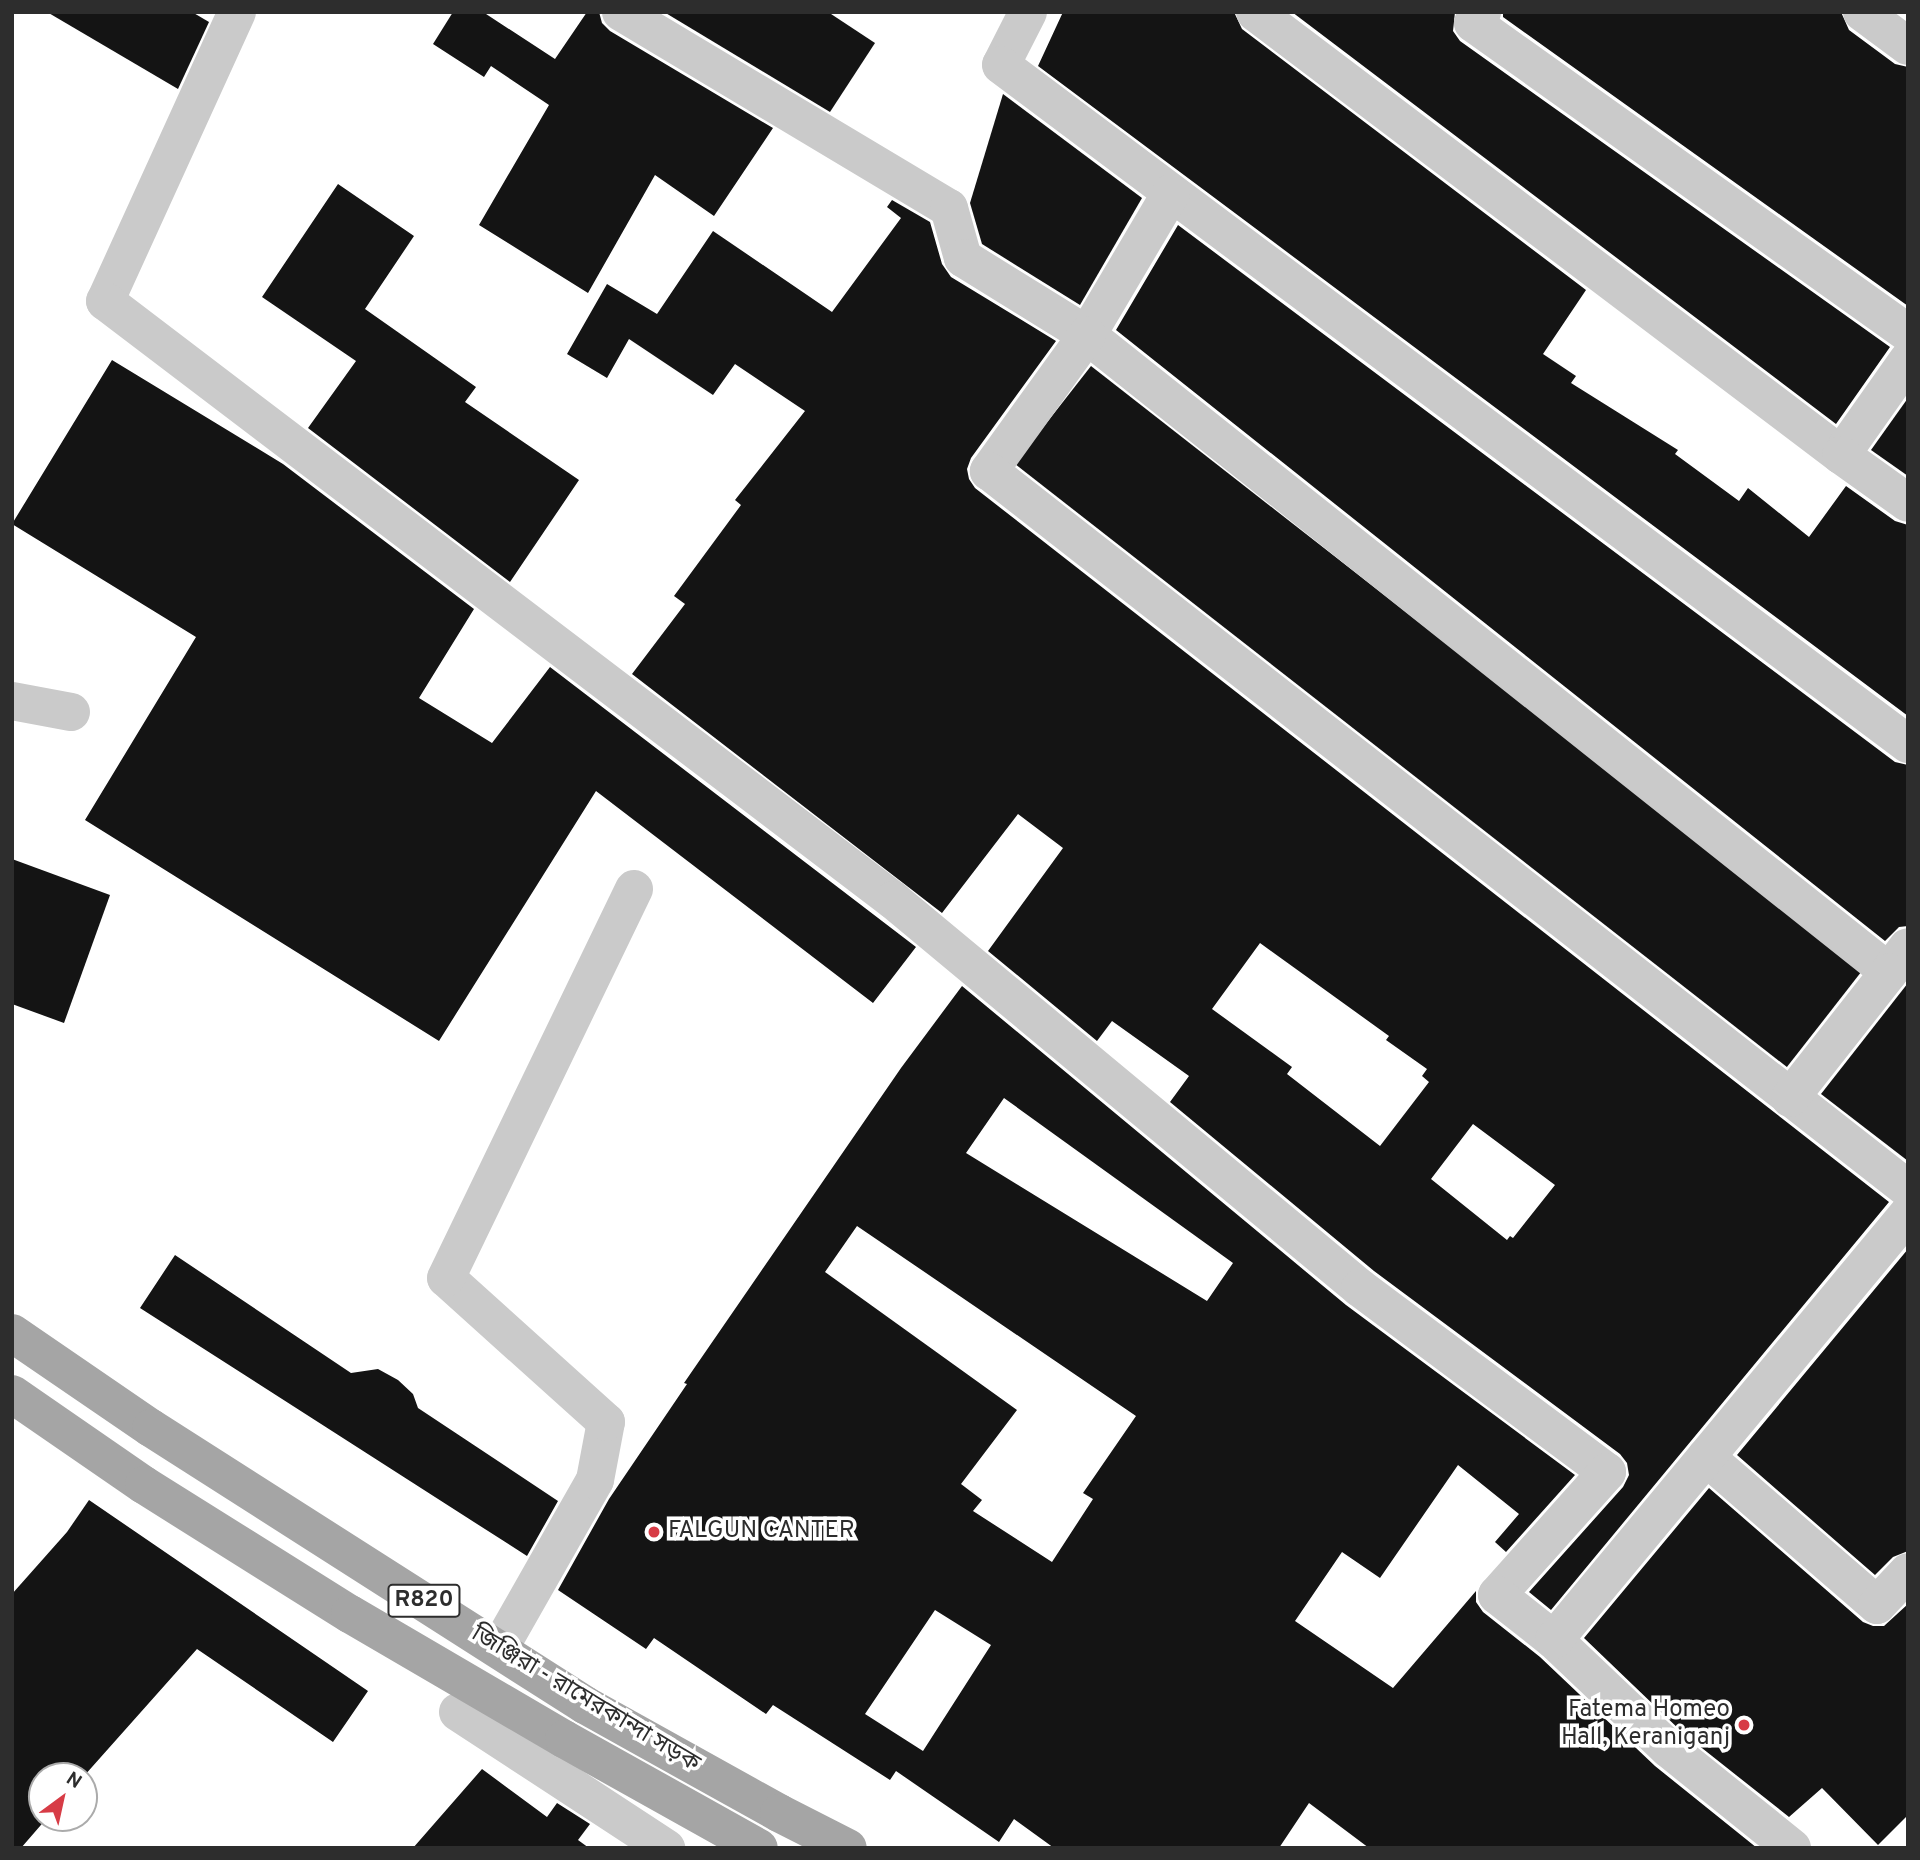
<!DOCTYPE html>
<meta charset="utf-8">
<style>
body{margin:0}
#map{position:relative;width:1920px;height:1860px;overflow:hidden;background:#fff;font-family:Overpass,"Noto Sans Bengali",sans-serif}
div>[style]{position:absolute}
.building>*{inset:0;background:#141414;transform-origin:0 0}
.minor>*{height:38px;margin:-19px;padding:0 19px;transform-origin:19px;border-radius:19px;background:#cacaca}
.major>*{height:38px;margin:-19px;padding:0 19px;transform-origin:19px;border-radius:19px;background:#a5a5a5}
.dots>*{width:19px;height:19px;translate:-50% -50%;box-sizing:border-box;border:4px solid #fff;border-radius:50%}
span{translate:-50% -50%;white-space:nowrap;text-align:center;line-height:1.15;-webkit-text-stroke:7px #fff;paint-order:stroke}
.shield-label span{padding:2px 5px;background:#fff;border:2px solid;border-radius:5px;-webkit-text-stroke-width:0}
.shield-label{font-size:23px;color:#2d2d2d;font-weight:700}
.poi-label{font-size:24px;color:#2d2d2d}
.left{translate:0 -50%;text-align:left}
.right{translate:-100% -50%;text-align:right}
.street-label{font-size:24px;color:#2d2d2d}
.frame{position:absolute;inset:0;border:14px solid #2d2d2d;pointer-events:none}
.north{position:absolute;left:28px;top:1762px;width:70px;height:70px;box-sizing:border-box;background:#fff;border:2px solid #ababab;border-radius:50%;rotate:33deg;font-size:19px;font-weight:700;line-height:28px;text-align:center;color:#2d2d2d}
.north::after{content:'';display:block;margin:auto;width:24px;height:32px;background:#d73c46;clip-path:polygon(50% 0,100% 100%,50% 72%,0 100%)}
</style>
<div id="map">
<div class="building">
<div style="clip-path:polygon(47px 12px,192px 12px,209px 22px,178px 89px)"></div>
<div style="clip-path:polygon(453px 12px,483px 12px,555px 59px,587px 12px,599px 12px,602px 23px,610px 31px,773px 128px,714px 216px,655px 175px,588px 293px,479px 225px,549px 105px,491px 66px,484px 77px,433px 44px)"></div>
<div style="clip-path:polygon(664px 12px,828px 12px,875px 43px,830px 112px)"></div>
<div style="clip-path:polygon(1063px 12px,1234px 12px,1242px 29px,1586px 290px,1543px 354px,1576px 376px,1571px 383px,1678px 450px,1675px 454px,1739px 501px,1748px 488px,1809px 537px,1846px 486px,1895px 521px,1908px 525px,1908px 716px,1038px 66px)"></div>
<div style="clip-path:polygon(1292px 12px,1455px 12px,1453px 31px,1460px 41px,1890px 347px,1836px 424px)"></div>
<div style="clip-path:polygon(1503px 12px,1841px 12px,1849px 30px,1895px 64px,1908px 67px,1908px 306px,1503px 17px)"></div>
<div style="clip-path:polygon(1003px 94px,1142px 198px,1080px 305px,982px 244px,970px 203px)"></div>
<div style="clip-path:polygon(338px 184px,414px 236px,365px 309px,476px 387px,465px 402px,579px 480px,510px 582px,308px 428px,356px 361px,262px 297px)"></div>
<div style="clip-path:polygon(evenodd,892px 200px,930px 222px,942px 264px,951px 277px,1056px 341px,971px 458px,967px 469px,969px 479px,975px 488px,1889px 1202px,1551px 1610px,1529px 1592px,1623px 1487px,1629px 1475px,1627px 1463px,1620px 1454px,1374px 1271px,1170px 1102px,1189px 1076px,1112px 1021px,1097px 1041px,988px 951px,1063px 848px,1018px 814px,942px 913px,632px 674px,685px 604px,674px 596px,741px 505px,735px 500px,805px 411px,735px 364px,713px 395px,629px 339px,607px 378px,567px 354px,607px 284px,657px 314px,713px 231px,832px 312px,901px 218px,887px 207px,892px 200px,1260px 943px,1389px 1036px,1386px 1040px,1427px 1069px,1422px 1076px,1429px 1082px,1380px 1146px,1287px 1074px,1292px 1067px,1212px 1009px,1260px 943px,892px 200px,1473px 1124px,1555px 1185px,1513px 1238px,1510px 1236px,1507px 1240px,1431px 1179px,1473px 1124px)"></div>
<div style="clip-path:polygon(1178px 225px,1895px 762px,1908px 765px,1908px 926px,1899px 927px,1885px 941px,1116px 330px)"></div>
<div style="clip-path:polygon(112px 360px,283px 464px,474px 609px,419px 698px,492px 743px,550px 667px,916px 947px,873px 1003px,596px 791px,439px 1041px,85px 820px,196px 637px,12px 524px)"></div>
<div style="left:1091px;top:366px;width:980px;height:124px;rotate:38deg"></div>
<div style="clip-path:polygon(1908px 398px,1908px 476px,1871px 450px)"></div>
<div style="clip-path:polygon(12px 859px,110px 895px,64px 1023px,12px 1004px)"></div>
<div style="clip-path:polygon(1908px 983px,1908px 1161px,1821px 1094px)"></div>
<div style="clip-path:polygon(evenodd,962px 986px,1346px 1305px,1575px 1475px,1506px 1552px,1495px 1542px,1519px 1514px,1458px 1465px,1380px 1578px,1342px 1552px,1295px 1621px,1393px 1688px,1476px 1591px,1476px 1602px,1483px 1612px,1540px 1657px,1655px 1766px,1757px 1848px,1369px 1848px,1309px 1803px,1279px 1848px,1054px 1848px,1014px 1819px,999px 1842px,896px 1771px,890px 1780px,773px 1705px,766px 1714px,654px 1638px,646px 1649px,558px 1590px,609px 1499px,687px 1384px,684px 1383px,901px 1068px,962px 986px,1004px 1098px,1233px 1263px,1207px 1301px,966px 1153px,1004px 1098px,962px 986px,857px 1226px,1136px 1416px,1083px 1493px,1093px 1499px,1052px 1562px,973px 1511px,982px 1500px,961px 1484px,1017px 1410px,825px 1272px,857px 1226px,962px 986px,935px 1610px,991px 1645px,923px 1751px,865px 1714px,935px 1610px)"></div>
<div style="clip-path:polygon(1908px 1249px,1908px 1551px,1893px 1557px,1875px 1575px,1737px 1455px)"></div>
<div style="clip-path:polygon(175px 1255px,351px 1373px,378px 1369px,398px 1380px,413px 1394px,418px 1408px,558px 1501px,527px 1556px,140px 1308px)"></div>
<div style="clip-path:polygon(1709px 1488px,1863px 1622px,1873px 1626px,1884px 1626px,1908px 1604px,1908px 1815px,1878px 1845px,1822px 1788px,1789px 1817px,1683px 1733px,1584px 1638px)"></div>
<div style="clip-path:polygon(89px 1500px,368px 1691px,333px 1742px,197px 1649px,84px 1776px,42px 1776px,42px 1818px,47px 1818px,21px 1848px,12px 1848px,12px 1594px,67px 1532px)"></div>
<div style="clip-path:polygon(482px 1769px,547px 1817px,557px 1803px,590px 1824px,578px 1840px,589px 1848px,413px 1848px)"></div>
</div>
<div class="minor">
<div style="left:237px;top:12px;width:318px;rotate:114.5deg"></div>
<div style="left:105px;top:301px;width:990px;rotate:37.24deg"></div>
<div style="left:893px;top:900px;width:607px;rotate:39.72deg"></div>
<div style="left:1360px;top:1288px;width:308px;rotate:36.7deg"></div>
<div style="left:1607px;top:1472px;width:165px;rotate:131.8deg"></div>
<div style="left:1497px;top:1595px;width:73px;rotate:38.3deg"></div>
<div style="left:1554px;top:1640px;width:158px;rotate:43.5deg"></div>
<div style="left:1669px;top:1749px;width:158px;rotate:38.8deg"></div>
<div style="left:621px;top:12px;width:382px;rotate:30.9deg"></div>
<div style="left:949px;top:208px;width:52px;rotate:74.4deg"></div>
<div style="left:963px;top:258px;width:146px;rotate:31.8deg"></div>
<div style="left:1087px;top:335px;width:1024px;rotate:38.46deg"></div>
<div style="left:1889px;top:972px;width:31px;rotate:-53deg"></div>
<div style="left:1028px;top:12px;width:59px;rotate:117deg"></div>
<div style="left:1001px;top:65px;width:1133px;rotate:36.82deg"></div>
<div style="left:1255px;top:12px;width:735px;rotate:37.09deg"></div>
<div style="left:1841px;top:455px;width:116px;rotate:-54.8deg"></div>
<div style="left:1482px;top:12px;width:14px;rotate:129deg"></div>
<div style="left:1473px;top:23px;width:534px;rotate:35.48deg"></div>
<div style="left:1862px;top:12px;width:57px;rotate:36.5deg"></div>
<div style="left:1171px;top:193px;width:165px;rotate:120.6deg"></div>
<div style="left:1087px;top:335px;width:168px;rotate:125.8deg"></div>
<div style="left:989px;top:471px;width:1166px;rotate:38deg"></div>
<div style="left:1841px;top:455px;width:82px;rotate:35.6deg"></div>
<div style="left:12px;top:701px;width:60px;rotate:10.6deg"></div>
<div style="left:1790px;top:1098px;width:160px;rotate:-51.8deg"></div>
<div style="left:1706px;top:1457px;width:226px;rotate:40.9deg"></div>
<div style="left:1877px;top:1605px;width:45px;rotate:-46.8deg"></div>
<div style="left:1554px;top:1640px;width:554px;rotate:-50.27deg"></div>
<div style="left:499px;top:1649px;width:194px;rotate:-60.4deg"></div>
<div style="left:595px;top:1480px;width:59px;rotate:-79.3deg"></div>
<div style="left:606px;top:1422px;width:215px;rotate:-138deg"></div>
<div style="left:446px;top:1278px;width:432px;rotate:-64.2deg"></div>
<div style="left:458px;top:1712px;width:249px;rotate:33.2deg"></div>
</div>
<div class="major">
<div style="left:12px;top:1333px;width:168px;rotate:34.4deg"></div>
<div style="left:151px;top:1428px;width:515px;rotate:32.55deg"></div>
<div style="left:585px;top:1705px;width:222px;rotate:29.1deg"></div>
<div style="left:779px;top:1813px;width:77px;rotate:26.9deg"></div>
<div style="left:12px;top:1394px;width:160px;rotate:34.6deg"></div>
<div style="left:144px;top:1485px;width:243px;rotate:32.1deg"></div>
<div style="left:350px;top:1614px;width:248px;rotate:30.3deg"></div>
<div style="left:564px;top:1739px;width:223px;rotate:29.2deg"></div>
</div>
<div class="dots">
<div style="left:654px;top:1532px;background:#d73c46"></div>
<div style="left:1744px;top:1725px;background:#d73c46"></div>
</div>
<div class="shield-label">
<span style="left:424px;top:1601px">R820</span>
</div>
<div class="poi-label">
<span class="left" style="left:668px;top:1532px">FALGUN CANTER</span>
<span class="right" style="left:1730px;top:1725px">Fatema Homeo<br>Hall, Keraniganj</span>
</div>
<div class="street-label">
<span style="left:585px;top:1700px;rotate:31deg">জিঞ্জিরা - রামেরকান্দা সড়ক</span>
</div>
<div class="frame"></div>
<div class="north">N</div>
</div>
